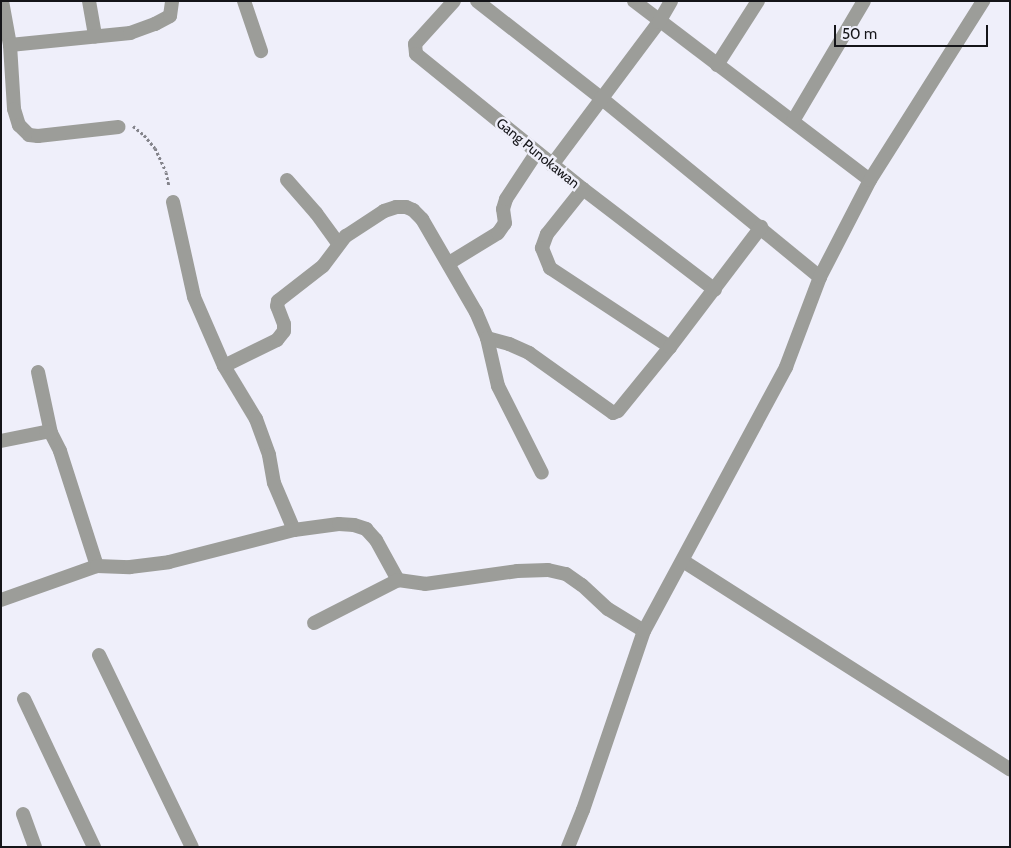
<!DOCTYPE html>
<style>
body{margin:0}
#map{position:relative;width:1011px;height:848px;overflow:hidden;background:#efeffa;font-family:Cabin,sans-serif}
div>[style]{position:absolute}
.path>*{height:3px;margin-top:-1.5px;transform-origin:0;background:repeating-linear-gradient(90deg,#84848b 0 2.5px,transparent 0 5px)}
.minor>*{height:14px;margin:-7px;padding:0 7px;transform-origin:7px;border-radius:7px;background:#9c9d99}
span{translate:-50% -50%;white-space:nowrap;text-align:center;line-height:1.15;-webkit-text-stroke:5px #efeffa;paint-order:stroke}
.street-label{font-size:14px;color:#151519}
.frame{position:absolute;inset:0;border:2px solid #151519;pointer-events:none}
.scale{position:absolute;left:834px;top:25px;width:154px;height:22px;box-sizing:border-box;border:2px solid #151519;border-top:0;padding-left:6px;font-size:15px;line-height:18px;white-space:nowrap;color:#151519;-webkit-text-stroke:4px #efeffa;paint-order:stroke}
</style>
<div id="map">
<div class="path">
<div style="left:133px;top:126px;width:14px;rotate:39deg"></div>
<div style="left:144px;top:135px;width:17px;rotate:50deg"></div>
<div style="left:155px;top:148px;width:26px;rotate:65deg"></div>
<div style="left:166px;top:172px;width:14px;rotate:78deg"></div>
</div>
<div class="minor">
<div style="left:2px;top:1px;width:45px;rotate:79.7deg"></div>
<div style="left:10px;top:45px;width:64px;rotate:86.4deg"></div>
<div style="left:14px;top:109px;width:17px;rotate:73deg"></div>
<div style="left:19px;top:125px;width:14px;rotate:45deg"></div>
<div style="left:29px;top:135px;width:9px;rotate:6deg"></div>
<div style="left:38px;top:136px;width:81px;rotate:-6.4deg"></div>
<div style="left:89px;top:1px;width:36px;rotate:80deg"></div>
<div style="left:244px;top:1px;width:53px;rotate:71.2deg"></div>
<div style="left:454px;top:1px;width:58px;rotate:132.2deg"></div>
<div style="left:415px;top:44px;width:10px;rotate:84deg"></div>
<div style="left:416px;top:54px;width:215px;rotate:39deg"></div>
<div style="left:583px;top:189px;width:166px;rotate:37.4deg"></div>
<div style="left:477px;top:1px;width:157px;rotate:38deg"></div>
<div style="left:601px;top:98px;width:283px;rotate:39.3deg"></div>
<div style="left:634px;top:1px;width:296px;rotate:37.2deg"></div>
<div style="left:10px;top:45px;width:121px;rotate:-5.7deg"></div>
<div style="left:130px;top:33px;width:27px;rotate:-20deg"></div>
<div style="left:155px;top:24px;width:17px;rotate:-28deg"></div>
<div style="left:170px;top:16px;width:15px;rotate:-82deg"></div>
<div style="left:717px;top:65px;width:76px;rotate:-57.4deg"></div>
<div style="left:793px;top:121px;width:139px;rotate:-59.4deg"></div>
<div style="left:552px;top:165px;width:179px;rotate:-53.2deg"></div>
<div style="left:659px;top:22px;width:24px;rotate:-60deg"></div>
<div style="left:287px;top:180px;width:44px;rotate:48.7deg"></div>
<div style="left:316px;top:213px;width:37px;rotate:54deg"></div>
<div style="left:583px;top:189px;width:58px;rotate:128.7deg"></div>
<div style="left:547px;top:234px;width:15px;rotate:110deg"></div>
<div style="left:542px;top:248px;width:22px;rotate:68deg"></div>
<div style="left:550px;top:268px;width:144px;rotate:33.4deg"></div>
<div style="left:173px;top:202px;width:97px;rotate:77.5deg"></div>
<div style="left:194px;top:297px;width:75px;rotate:66.5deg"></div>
<div style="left:224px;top:366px;width:62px;rotate:58.9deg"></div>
<div style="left:256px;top:419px;width:38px;rotate:70deg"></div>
<div style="left:269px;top:455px;width:28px;rotate:80deg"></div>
<div style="left:274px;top:483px;width:51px;rotate:66.9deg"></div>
<div style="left:449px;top:263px;width:57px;rotate:-31.5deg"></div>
<div style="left:498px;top:233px;width:12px;rotate:-55deg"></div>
<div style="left:505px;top:223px;width:14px;rotate:-98deg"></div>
<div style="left:503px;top:209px;width:10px;rotate:-73deg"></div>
<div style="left:506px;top:199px;width:56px;rotate:-56.6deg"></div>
<div style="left:487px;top:338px;width:23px;rotate:15deg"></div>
<div style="left:509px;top:344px;width:22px;rotate:24deg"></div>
<div style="left:529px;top:353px;width:103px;rotate:35.5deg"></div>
<div style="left:613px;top:413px;width:5px;rotate:-22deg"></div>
<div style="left:618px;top:411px;width:82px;rotate:-50.9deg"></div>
<div style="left:670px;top:347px;width:151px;rotate:-52.8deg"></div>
<div style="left:224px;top:366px;width:59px;rotate:-26.1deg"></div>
<div style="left:277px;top:340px;width:11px;rotate:-52deg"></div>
<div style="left:284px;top:331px;width:7px;rotate:-90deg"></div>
<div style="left:284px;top:324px;width:19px;rotate:-111deg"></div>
<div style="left:277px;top:306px;width:5px;rotate:-79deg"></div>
<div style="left:278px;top:301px;width:57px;rotate:-37.9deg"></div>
<div style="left:323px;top:266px;width:38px;rotate:-53deg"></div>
<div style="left:346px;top:236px;width:45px;rotate:-33.3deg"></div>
<div style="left:384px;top:211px;width:13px;rotate:-18deg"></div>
<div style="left:396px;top:207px;width:10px"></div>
<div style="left:406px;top:207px;width:8px;rotate:23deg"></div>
<div style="left:413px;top:210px;width:13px;rotate:45deg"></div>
<div style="left:422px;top:219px;width:108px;rotate:59.9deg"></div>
<div style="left:476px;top:312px;width:28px;rotate:67deg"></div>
<div style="left:487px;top:338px;width:49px;rotate:77.1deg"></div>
<div style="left:498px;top:386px;width:97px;rotate:63.2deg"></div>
<div style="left:38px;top:372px;width:62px;rotate:78deg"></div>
<div style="left:51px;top:433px;width:20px;rotate:63deg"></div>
<div style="left:60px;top:451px;width:121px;rotate:72.2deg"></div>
<div style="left:1px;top:441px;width:46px;rotate:-11.3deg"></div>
<div style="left:46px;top:432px;width:5px;rotate:11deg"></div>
<div style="left:683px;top:561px;width:388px;rotate:32.5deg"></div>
<div style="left:1px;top:600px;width:102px;rotate:-19.5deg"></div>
<div style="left:97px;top:566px;width:33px;rotate:2deg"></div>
<div style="left:130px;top:567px;width:39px;rotate:-7deg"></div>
<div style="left:169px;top:562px;width:129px;rotate:-14.4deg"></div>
<div style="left:294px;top:530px;width:45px;rotate:-7.6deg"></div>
<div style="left:339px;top:524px;width:15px;rotate:4deg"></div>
<div style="left:354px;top:525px;width:13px;rotate:18deg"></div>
<div style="left:366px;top:529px;width:15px;rotate:48deg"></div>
<div style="left:376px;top:540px;width:46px;rotate:61.2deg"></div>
<div style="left:398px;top:580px;width:27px;rotate:8deg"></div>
<div style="left:425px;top:584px;width:93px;rotate:-8deg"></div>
<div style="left:517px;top:571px;width:31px;rotate:-2deg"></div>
<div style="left:548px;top:570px;width:18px;rotate:13deg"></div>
<div style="left:566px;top:574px;width:19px;rotate:35deg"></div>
<div style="left:582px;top:585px;width:35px;rotate:43deg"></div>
<div style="left:608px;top:609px;width:42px;rotate:31.4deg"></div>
<div style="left:314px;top:623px;width:94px;rotate:-27.1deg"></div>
<div style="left:99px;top:655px;width:213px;rotate:64.2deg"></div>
<div style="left:24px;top:699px;width:164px;rotate:64.7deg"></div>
<div style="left:23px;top:814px;width:35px;rotate:70deg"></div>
<div style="left:568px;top:847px;width:40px;rotate:-68deg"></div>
<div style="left:583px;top:810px;width:189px;rotate:-71.2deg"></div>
<div style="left:644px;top:631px;width:300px;rotate:-61.7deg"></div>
<div style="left:786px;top:367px;width:96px;rotate:-69.3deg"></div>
<div style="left:820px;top:277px;width:109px;rotate:-62.7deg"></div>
<div style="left:870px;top:180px;width:212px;rotate:-57.7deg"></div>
</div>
<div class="street-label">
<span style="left:538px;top:153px;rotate:39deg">Gang Punokawan</span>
</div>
<div class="frame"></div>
<div class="scale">50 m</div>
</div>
